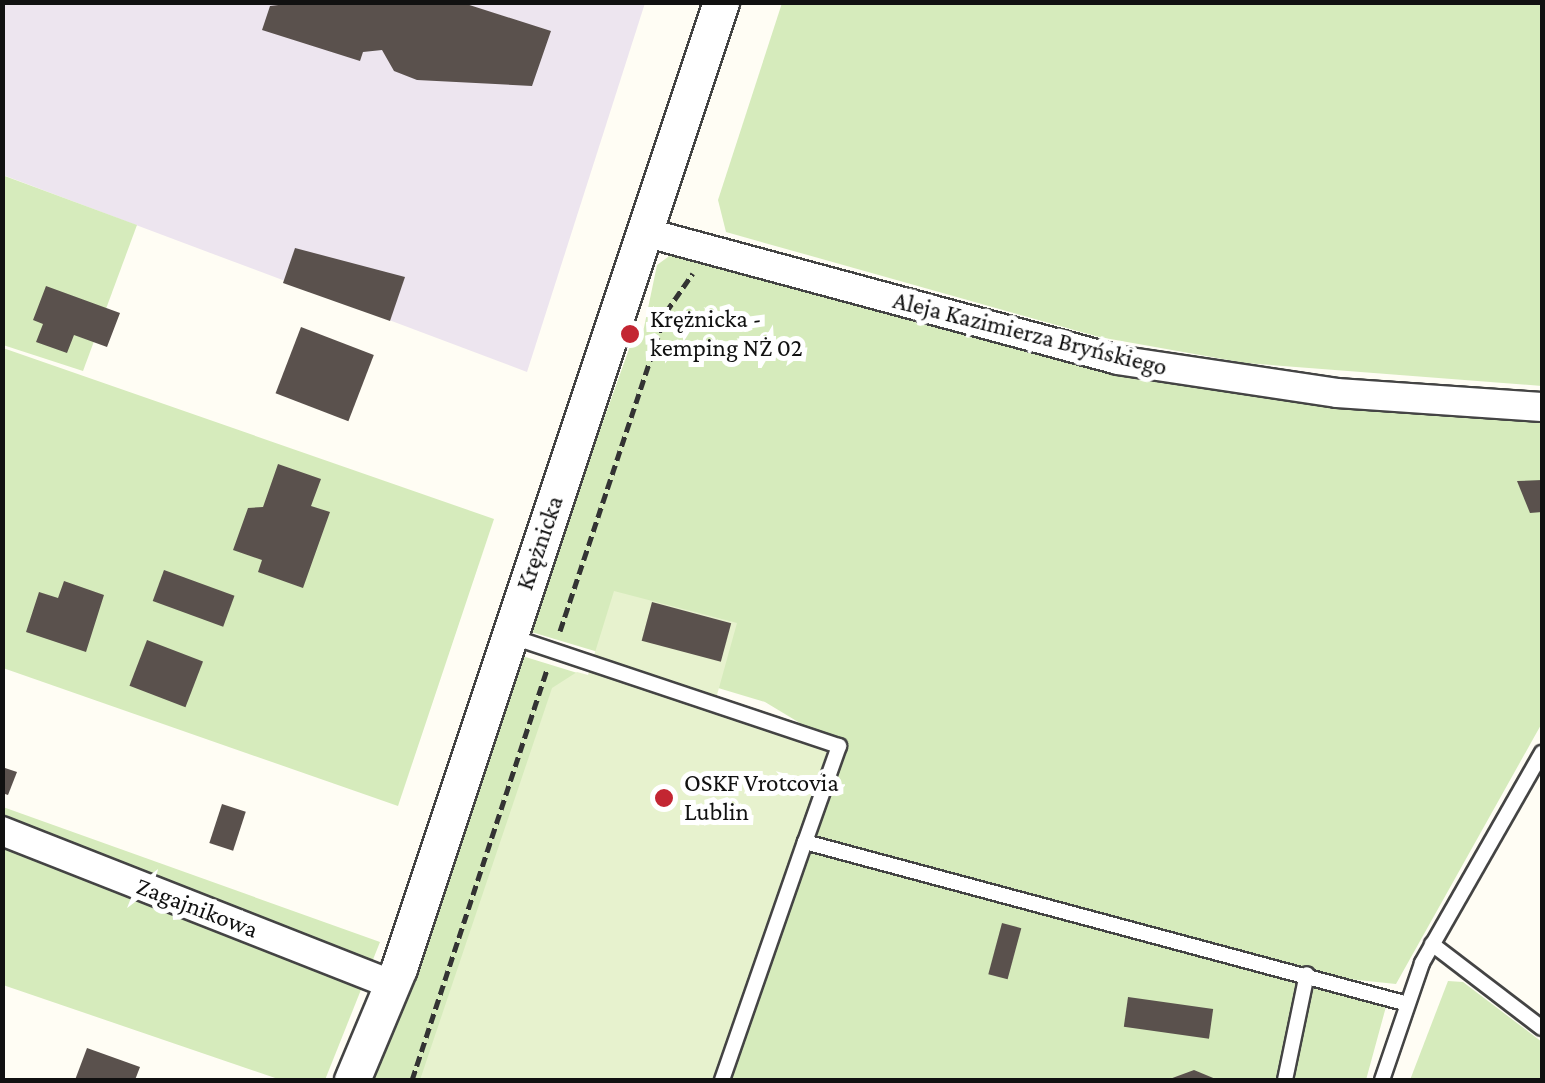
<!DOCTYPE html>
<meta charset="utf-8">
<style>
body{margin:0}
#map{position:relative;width:1545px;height:1083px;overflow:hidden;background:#fffdf4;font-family:"Crimson Pro",serif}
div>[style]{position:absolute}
.industrial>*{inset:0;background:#ede5ef}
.green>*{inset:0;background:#d6ebbc}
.pitch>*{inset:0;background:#e7f2ce}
.building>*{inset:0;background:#5a514d;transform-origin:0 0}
.path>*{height:5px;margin-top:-2.5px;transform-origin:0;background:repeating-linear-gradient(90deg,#333 0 10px,transparent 0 15px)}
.roads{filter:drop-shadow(2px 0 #444) drop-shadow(-2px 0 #444) drop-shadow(0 2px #444) drop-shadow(0 -2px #444)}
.service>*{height:14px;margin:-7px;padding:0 7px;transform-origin:7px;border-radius:7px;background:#fff}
.minor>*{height:28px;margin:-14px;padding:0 14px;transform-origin:14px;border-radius:14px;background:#fff}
.tertiary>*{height:35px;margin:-17.5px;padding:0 17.5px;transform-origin:17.5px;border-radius:17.5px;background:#fff}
.dots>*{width:28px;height:28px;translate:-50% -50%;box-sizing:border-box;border:5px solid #fff;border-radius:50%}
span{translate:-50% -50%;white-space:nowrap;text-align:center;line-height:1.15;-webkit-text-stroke:10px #fff;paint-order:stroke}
.poi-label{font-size:25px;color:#111}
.left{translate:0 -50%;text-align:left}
.street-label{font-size:25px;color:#111}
.frame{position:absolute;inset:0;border:5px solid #111;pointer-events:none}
</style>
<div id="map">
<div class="industrial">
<div style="clip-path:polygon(2px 3px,645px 3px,527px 372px,3px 175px)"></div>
</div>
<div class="green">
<div style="clip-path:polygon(782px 3px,1542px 3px,1542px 386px,1245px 363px,1099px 337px,726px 232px,718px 200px)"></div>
<div style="clip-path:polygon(2px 175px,137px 225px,83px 371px,3px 345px)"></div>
<div style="clip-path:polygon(672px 254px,1114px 371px,1335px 404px,1542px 421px,1542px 723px,1396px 984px,1329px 977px,805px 842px,838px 746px,765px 702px,528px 631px,634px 335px,642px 337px,657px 265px)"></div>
<div style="clip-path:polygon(3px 348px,494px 519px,398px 806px,3px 668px)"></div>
<div style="clip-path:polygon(519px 655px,827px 750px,799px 846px,1387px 1003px,1366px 1080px,371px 1080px)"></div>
<div style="clip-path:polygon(3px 807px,380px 942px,325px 1080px,281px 1080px,3px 985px)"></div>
<div style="clip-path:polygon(1448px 981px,1463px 982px,1542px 1042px,1542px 1080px,1410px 1080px)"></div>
</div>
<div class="pitch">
<div style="clip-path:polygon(614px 591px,737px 623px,712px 713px,827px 750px,713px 1080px,420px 1080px,552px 688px,577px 672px,588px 675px)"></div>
</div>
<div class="building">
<div style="clip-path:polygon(303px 2px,460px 2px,551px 31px,532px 86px,417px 80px,394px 71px,382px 50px,363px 52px,360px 61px,262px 30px,270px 6px)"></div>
<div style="clip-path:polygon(295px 248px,405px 277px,390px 321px,283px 283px)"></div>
<div style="clip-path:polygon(46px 286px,120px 313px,107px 347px,74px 335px,67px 353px,36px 342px,43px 324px,33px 320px)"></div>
<div style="left:301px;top:327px;width:78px;height:71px;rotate:21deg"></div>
<div style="clip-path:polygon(278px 464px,321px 479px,311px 506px,330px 512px,303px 588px,258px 572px,262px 560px,233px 550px,248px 508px,263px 507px)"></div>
<div style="clip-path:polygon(1542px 480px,1542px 512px,1530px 513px,1517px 481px)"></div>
<div style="left:164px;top:570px;width:75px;height:33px;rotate:20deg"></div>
<div style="clip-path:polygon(64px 581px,104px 595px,86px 652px,26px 632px,39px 592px,58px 598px)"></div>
<div style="left:652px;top:602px;width:82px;height:40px;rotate:15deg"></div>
<div style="left:147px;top:640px;width:60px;height:49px;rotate:21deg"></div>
<div style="clip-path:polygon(2px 767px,17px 772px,8px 795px,2px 793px)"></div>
<div style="left:222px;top:804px;width:25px;height:41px;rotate:18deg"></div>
<div style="left:1002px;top:923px;width:20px;height:53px;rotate:15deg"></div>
<div style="left:1128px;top:997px;width:86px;height:30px;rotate:8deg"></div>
<div style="clip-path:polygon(87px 1048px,140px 1067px,135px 1080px,75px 1080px)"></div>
<div style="clip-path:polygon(1194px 1070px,1218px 1080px,1167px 1080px)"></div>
</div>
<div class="path">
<div style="left:560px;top:631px;width:336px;rotate:-71.6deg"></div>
<div style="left:666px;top:312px;width:47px;rotate:-55.3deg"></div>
<div style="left:412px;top:1080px;width:432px;rotate:-71.8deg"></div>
</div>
<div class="roads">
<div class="service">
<div style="left:510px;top:636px;width:347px;rotate:18.5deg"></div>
<div style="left:839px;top:746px;width:102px;rotate:109.5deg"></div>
<div style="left:805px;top:842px;width:620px;rotate:15.04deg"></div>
<div style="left:1432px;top:944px;width:138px;rotate:37.4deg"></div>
<div style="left:722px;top:1080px;width:252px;rotate:-70.8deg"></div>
<div style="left:1285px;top:1080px;width:108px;rotate:-78.3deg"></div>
<div style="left:1382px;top:1080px;width:124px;rotate:-71.1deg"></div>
<div style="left:1422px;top:963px;width:242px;rotate:-60.3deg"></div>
</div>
<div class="minor">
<div style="left:644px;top:232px;width:490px;rotate:15.1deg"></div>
<div style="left:1117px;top:360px;width:222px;rotate:8.5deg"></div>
<div style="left:1337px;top:393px;width:205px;rotate:3.9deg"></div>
<div style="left:2px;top:831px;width:420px;rotate:21.5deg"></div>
</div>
<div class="tertiary">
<div style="left:352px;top:1080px;width:121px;rotate:-67.2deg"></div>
<div style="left:399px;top:968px;width:1018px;rotate:-71.57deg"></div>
</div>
</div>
<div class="dots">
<div style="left:630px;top:334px;background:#c32632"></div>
<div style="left:664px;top:798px;background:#c32632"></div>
</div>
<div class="poi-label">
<span class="left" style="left:650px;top:334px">Krężnicka -<br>kemping NŻ 02</span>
<span class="left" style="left:684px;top:798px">OSKF Vrotcovia<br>Lublin</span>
</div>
<div class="street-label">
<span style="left:1030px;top:334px;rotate:14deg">Aleja Kazimierza Bryńskiego</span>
<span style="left:540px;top:543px;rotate:-71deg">Krężnicka</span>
<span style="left:197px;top:908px;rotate:21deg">Zagajnikowa</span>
</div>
<div class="frame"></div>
</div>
